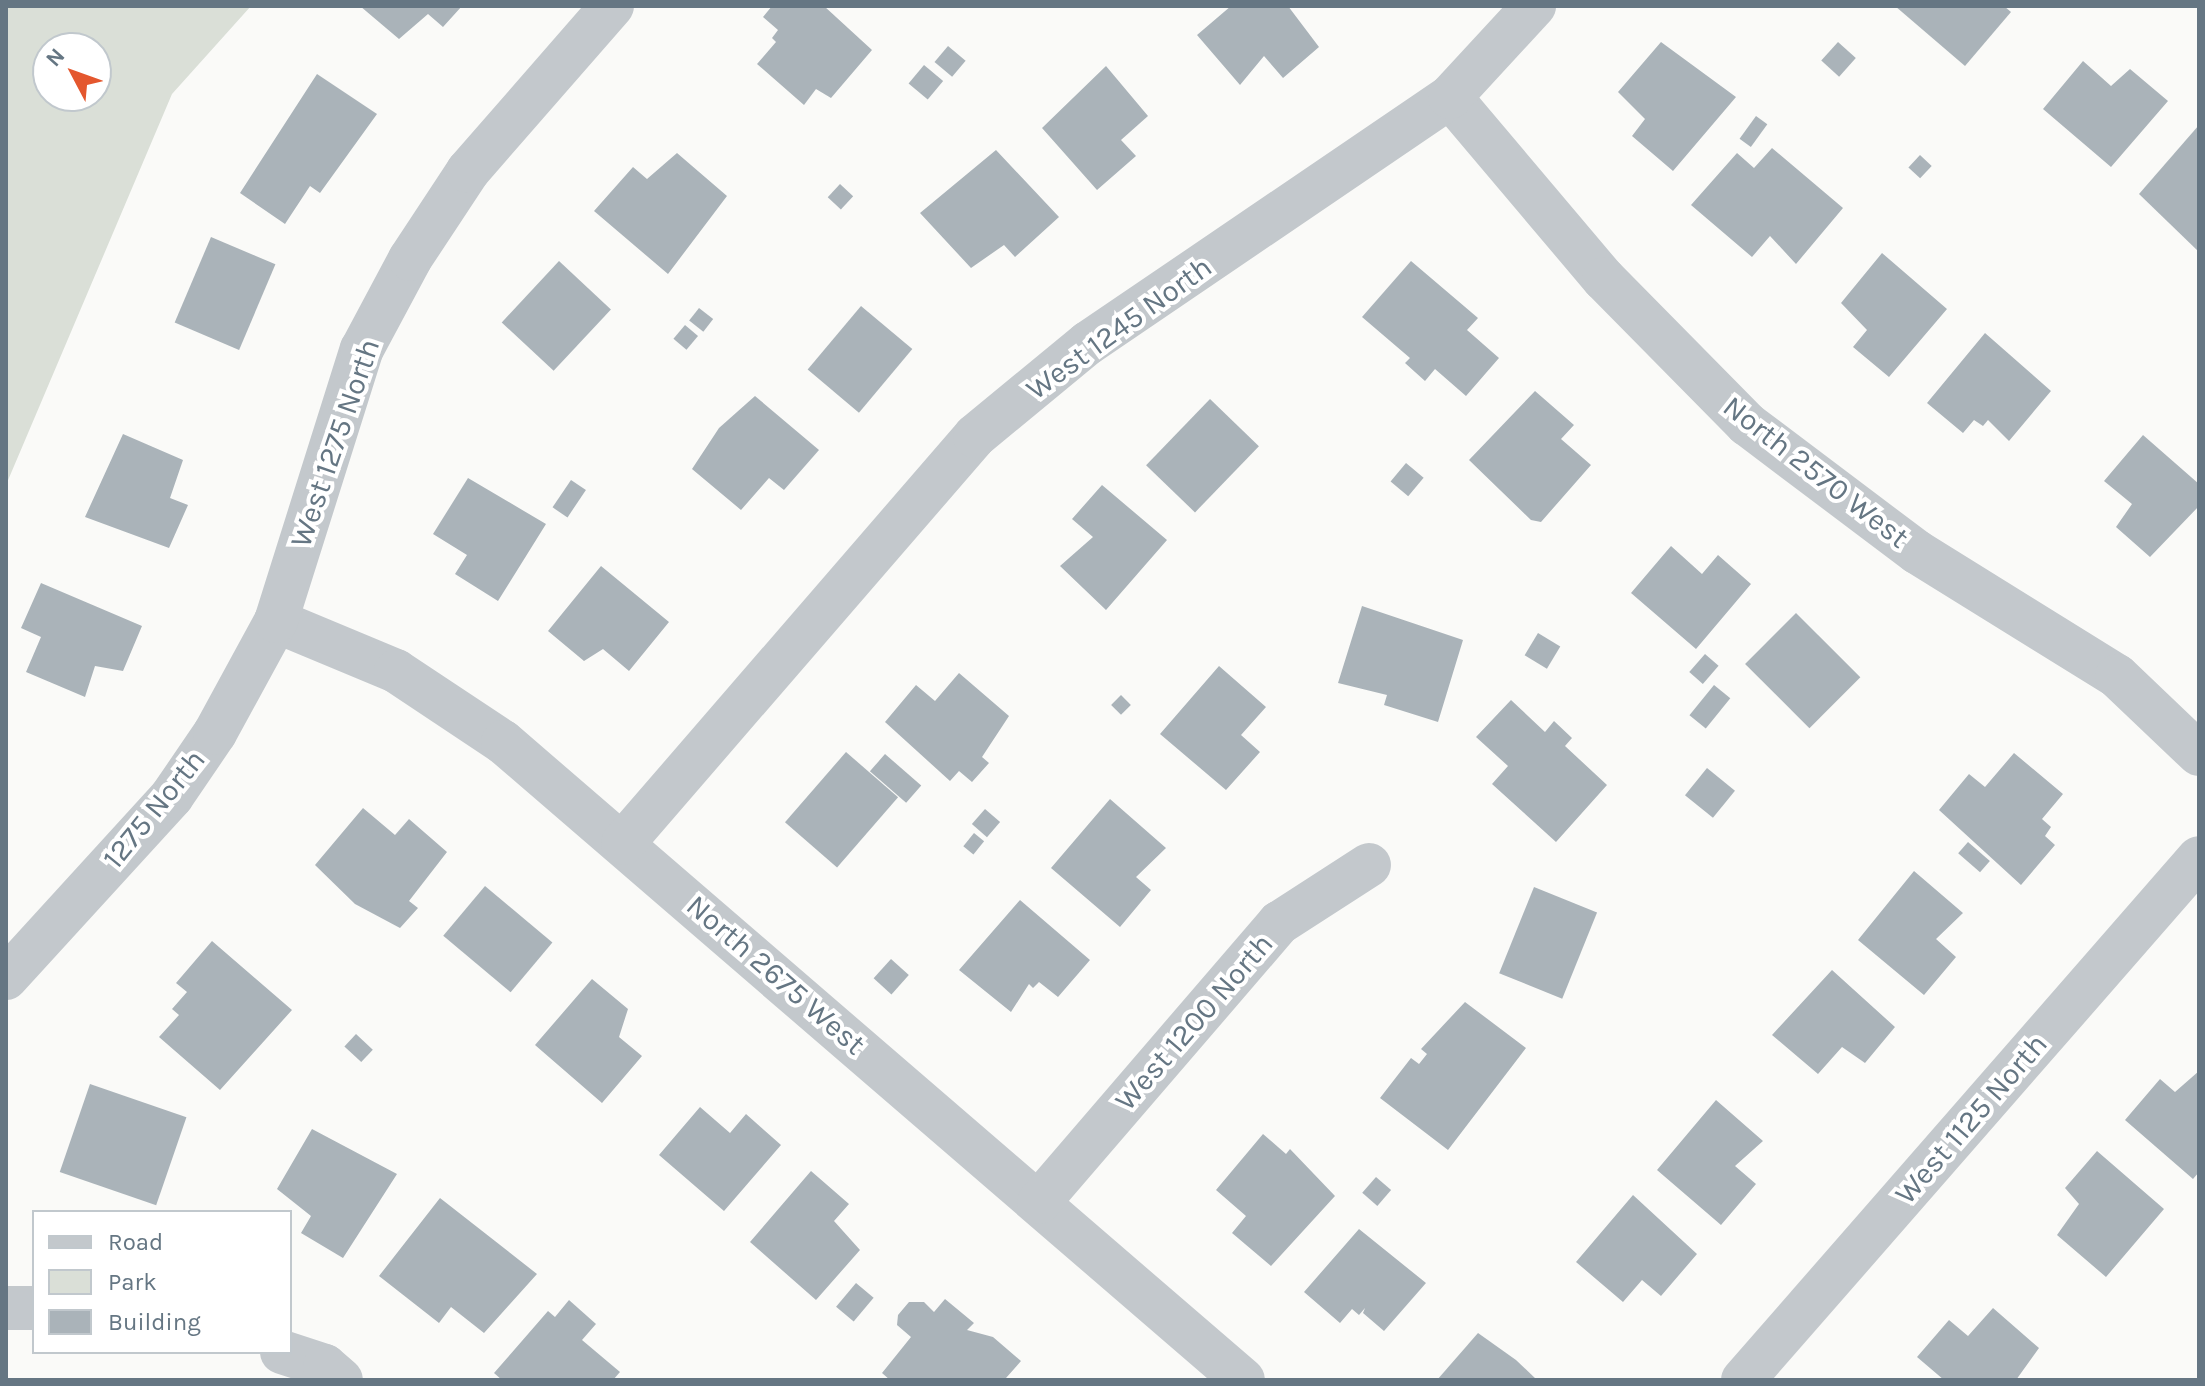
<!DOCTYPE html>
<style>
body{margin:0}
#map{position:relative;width:2205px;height:1386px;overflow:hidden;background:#fafaf8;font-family:Karla,sans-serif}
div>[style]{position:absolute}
.green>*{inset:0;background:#dadfd7}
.building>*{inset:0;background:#aab3b9;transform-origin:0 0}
.minor>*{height:44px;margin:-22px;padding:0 22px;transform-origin:22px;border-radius:22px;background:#c3c8cc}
span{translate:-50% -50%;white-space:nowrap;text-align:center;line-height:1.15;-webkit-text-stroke:8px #fff;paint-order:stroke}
.street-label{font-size:30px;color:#657683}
.frame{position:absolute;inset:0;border:8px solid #657683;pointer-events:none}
.legend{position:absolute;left:32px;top:1210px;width:260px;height:144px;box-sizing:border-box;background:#fff;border:2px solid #c1c8cd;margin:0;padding:10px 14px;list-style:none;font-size:24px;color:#657683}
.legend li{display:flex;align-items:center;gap:16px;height:40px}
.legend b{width:40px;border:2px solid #c1c8cd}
.north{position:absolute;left:32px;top:32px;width:80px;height:80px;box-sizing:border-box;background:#fff;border:2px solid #c1c8cd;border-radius:50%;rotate:311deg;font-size:22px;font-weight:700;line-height:32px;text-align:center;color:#657683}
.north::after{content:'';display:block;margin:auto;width:28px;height:36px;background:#e4572e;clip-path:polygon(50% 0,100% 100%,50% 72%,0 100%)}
</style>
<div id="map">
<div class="green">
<div style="clip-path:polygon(evenodd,6px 6px,251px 6px,172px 94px,6px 485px,6px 6px,48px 48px,96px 48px,96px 96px,48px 96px,48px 48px)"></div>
</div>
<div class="building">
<div style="clip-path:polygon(360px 6px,462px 6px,443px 27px,428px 14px,399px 39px)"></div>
<div style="clip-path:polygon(772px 6px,824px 6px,872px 50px,831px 98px,816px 89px,804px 105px,757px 64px,776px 42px,772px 38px,778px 30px,763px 17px)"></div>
<div style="clip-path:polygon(1231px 6px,1288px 6px,1319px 47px,1283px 78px,1264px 56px,1240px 85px,1197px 35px)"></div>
<div style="clip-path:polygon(1895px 6px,2004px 6px,2011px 12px,1965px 66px)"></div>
<div style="clip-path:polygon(1661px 42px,1736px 97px,1673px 171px,1632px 136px,1645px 119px,1618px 92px)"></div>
<div style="left:1838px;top:42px;width:24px;height:25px;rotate:42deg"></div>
<div style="left:948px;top:46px;width:23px;height:21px;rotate:40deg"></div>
<div style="clip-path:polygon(2083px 61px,2111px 86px,2130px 69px,2168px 101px,2111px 167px,2043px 109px)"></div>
<div style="left:924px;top:65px;width:25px;height:24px;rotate:40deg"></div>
<div style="clip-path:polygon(1106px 66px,1148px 116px,1121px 140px,1136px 156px,1097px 190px,1042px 128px)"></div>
<div style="clip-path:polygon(317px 74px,377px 114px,320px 193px,310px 186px,285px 224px,240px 193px)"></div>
<div style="left:1756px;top:116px;width:14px;height:28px;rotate:36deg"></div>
<div style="clip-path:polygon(2199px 125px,2199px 252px,2139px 194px)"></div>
<div style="clip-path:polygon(1772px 148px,1843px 208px,1796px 264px,1770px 236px,1752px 257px,1691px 205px,1737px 153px,1754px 168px)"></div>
<div style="clip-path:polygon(996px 150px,1059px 217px,1015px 257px,1004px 245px,971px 268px,920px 213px)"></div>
<div style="clip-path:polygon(677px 153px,727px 196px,668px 274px,594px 211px,633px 167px,647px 179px)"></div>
<div style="left:1920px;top:155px;width:16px;height:17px;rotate:43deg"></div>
<div style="left:840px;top:184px;width:18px;height:18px;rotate:43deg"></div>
<div style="left:211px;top:237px;width:70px;height:93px;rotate:23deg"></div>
<div style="clip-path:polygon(1882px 253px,1947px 309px,1889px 377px,1853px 347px,1867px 330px,1841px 303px)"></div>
<div style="left:559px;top:261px;width:71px;height:84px;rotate:43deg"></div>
<div style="clip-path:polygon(1411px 261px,1478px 318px,1467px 330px,1499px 358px,1466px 396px,1435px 369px,1425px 381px,1405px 363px,1410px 358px,1362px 317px)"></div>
<div style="left:861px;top:306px;width:67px;height:83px;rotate:40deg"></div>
<div style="left:699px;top:308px;width:18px;height:16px;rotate:38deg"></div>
<div style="left:685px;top:325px;width:17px;height:18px;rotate:40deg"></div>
<div style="clip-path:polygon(1985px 333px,2051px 391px,2009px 441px,1988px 420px,1983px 426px,1974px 420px,1963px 433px,1927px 403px)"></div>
<div style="clip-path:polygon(1535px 391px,1574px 425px,1561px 439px,1591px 465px,1541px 522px,1531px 520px,1469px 460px)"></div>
<div style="clip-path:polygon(755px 396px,819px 450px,784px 490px,769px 478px,741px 510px,692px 469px,719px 428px)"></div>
<div style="left:1210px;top:399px;width:68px;height:92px;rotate:44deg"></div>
<div style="clip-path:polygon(123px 434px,183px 460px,170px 498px,188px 505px,169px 548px,85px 517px)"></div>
<div style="clip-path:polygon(2143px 435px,2199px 484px,2199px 506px,2150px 557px,2116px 527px,2132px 504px,2104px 481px)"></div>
<div style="left:1406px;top:463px;width:23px;height:24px;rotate:40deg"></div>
<div style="clip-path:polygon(468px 478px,546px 524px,498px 601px,455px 574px,467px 555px,433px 534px)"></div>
<div style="left:571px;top:480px;width:18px;height:33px;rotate:34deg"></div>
<div style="clip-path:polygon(1102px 485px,1167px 540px,1106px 610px,1060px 566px,1093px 537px,1072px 519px)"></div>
<div style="clip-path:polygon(1671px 546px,1702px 574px,1718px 555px,1751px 584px,1696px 649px,1631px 593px)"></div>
<div style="clip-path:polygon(601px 566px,669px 622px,629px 671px,603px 649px,584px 661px,548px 631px)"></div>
<div style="clip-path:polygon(41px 583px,142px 626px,123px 671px,95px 666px,85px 697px,26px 672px,41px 637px,21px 628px)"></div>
<div style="clip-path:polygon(1362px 606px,1463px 640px,1438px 722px,1384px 705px,1387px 695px,1338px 683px)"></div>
<div style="left:1796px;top:613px;width:91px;height:72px;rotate:45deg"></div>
<div style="left:1538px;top:633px;width:26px;height:26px;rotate:31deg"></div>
<div style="left:1705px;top:654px;width:18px;height:24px;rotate:41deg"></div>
<div style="clip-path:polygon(1219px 666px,1266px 707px,1241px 735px,1260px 752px,1226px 790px,1160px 734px)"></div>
<div style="clip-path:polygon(959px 673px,1009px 716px,982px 757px,989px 763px,972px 782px,959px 771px,950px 781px,885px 722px,916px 685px,935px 701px)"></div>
<div style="left:1714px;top:685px;width:21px;height:39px;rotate:39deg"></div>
<div style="left:1121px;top:695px;width:14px;height:14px;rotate:45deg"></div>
<div style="clip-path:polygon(1511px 700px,1545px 732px,1554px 721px,1572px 738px,1565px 746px,1607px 785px,1556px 842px,1492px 784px,1508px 766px,1476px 737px)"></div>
<div style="left:846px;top:752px;width:69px;height:93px;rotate:41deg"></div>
<div style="clip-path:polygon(2014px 753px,2063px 794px,2042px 819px,2051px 827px,2045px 836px,2055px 845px,2021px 885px,1939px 810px,1969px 774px,1985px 787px)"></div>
<div style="left:885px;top:754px;width:48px;height:23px;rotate:41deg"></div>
<div style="left:1707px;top:768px;width:36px;height:35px;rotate:39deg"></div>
<div style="clip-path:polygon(1110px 799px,1166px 848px,1136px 877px,1151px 890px,1120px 927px,1051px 868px)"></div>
<div style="clip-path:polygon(363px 808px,395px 835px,409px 819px,447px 852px,409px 901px,418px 908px,400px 928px,355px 904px,315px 865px)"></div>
<div style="left:985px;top:809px;width:20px;height:20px;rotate:41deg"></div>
<div style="left:974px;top:833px;width:13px;height:17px;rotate:39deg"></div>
<div style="left:1968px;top:842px;width:29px;height:15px;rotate:41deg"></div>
<div style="clip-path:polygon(1914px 871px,1963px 913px,1936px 939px,1956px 957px,1924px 995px,1858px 940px)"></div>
<div style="left:485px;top:886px;width:88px;height:65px;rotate:40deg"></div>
<div style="left:1534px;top:887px;width:68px;height:93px;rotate:22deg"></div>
<div style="clip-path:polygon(1020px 900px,1090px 960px,1058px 997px,1039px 982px,1033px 988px,1029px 984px,1011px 1012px,959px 970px)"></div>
<div style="clip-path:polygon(212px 941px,292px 1010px,220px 1090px,159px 1037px,179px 1015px,172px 1009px,187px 992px,176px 983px)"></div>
<div style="left:891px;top:959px;width:24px;height:26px;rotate:42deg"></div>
<div style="clip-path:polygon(1832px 970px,1895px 1027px,1865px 1063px,1842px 1047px,1818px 1074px,1772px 1035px)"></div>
<div style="clip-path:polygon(592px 979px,628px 1009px,619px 1037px,642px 1056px,602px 1103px,535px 1045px)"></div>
<div style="clip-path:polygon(1465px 1002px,1526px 1048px,1448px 1150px,1380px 1098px,1411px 1058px,1419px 1064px,1427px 1054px,1421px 1049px)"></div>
<div style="left:356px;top:1034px;width:23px;height:17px;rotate:43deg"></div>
<div style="clip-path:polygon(2199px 1071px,2199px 1172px,2193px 1179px,2125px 1120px,2160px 1079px,2175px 1092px)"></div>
<div style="left:90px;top:1084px;width:102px;height:93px;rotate:19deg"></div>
<div style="clip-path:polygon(1716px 1100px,1763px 1141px,1735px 1166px,1756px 1184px,1721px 1225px,1657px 1170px)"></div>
<div style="clip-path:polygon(700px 1107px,730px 1133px,746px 1114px,781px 1145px,724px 1211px,659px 1155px)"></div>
<div style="clip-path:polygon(312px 1129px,397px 1174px,343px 1258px,301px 1233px,311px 1216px,277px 1189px)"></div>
<div style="clip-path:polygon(1263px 1134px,1286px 1154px,1290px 1149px,1335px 1196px,1271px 1266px,1232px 1233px,1246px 1216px,1216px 1190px)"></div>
<div style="clip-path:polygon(2097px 1151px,2164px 1209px,2106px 1277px,2057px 1235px,2079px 1204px,2065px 1188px)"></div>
<div style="clip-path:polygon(811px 1171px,849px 1204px,834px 1221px,860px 1250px,816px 1300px,750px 1242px)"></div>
<div style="left:1376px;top:1177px;width:20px;height:21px;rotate:41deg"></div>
<div style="clip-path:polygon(1633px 1195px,1697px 1254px,1661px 1296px,1642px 1280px,1623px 1302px,1576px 1262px)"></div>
<div style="clip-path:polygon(440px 1198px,537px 1274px,484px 1333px,451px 1307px,439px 1323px,379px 1276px)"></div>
<div style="clip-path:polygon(1359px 1229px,1426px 1283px,1384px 1331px,1363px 1313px,1365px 1308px,1359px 1315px,1352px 1309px,1340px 1323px,1304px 1292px)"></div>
<div style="left:856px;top:1283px;width:23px;height:31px;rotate:40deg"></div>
<div style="clip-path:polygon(945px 1299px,974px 1323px,967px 1330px,993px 1337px,1021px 1361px,1006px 1378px,890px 1380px,882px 1373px,911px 1337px,897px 1325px,898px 1315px,909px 1302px,924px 1302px,934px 1312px)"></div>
<div style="clip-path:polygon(569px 1300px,596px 1324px,582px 1340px,620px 1372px,613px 1380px,502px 1380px,494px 1373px,548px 1311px,555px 1317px)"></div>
<div style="clip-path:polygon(1993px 1308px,2039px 1348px,2016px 1380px,1944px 1380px,1917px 1357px,1949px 1320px,1968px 1336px)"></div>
<div style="clip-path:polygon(1478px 1333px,1516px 1360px,1537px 1380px,1437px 1380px)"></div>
</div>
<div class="minor">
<div style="left:1450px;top:97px;width:238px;rotate:49.8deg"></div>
<div style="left:1604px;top:279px;width:204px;rotate:45.4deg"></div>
<div style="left:1747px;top:424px;width:213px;rotate:37deg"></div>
<div style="left:1917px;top:552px;width:235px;rotate:31.8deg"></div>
<div style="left:2117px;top:676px;width:113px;rotate:43.6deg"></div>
<div style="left:276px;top:621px;width:130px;rotate:22.6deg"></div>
<div style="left:396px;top:671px;width:128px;rotate:33.6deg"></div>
<div style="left:503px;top:742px;width:977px;rotate:40.77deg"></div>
<div style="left:623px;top:843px;width:538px;rotate:-49.14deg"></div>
<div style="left:975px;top:436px;width:146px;rotate:-39.5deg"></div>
<div style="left:1088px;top:343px;width:438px;rotate:-34.2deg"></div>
<div style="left:1450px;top:97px;width:124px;rotate:-47.3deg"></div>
<div style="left:6px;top:978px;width:246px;rotate:-47.6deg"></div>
<div style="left:172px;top:796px;width:76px;rotate:-55.7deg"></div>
<div style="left:215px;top:733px;width:128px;rotate:-61.4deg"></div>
<div style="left:276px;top:621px;width:285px;rotate:-72.5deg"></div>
<div style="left:362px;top:349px;width:102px;rotate:-61.9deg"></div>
<div style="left:410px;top:259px;width:105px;rotate:-56.6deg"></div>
<div style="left:468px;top:171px;width:219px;rotate:-48.9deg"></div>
<div style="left:1039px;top:1202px;width:368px;rotate:-49.3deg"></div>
<div style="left:1279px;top:923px;width:107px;rotate:-32.8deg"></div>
<div style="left:6px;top:1308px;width:28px"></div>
<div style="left:282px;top:1352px;width:45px;rotate:18deg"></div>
<div style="left:325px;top:1366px;width:21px;rotate:41deg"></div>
<div style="left:1743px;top:1380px;width:693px;rotate:-48.86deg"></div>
</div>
<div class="street-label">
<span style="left:1119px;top:328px;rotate:-36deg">West 1245 North</span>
<span style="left:335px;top:443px;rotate:-71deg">West 1275 North</span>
<span style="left:1816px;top:472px;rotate:38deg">North 2570 West</span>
<span style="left:154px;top:809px;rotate:-51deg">1275 North</span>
<span style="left:776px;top:975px;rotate:41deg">North 2675 West</span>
<span style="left:1194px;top:1022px;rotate:-49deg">West 1200 North</span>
<span style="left:1971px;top:1119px;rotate:-49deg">West 1125 North</span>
</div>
<div class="frame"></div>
<ul class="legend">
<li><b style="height:10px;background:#c3c8cc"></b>Road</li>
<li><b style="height:22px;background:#dadfd7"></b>Park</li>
<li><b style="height:22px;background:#aab3b9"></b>Building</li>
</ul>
<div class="north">N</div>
</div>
